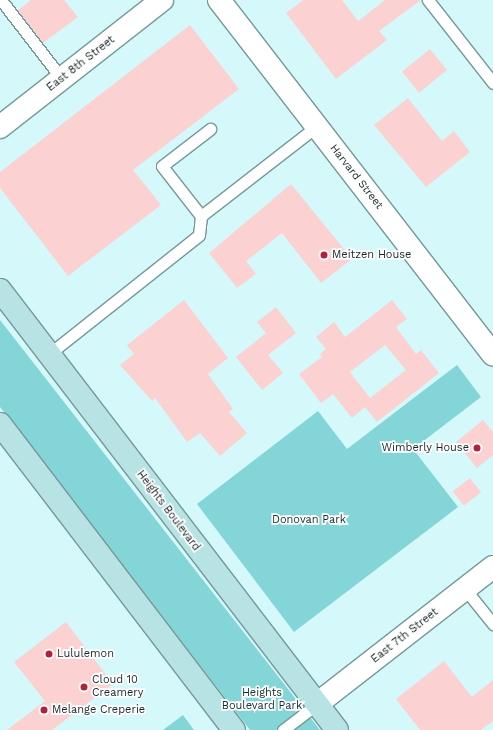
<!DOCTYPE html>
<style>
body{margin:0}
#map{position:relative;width:493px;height:730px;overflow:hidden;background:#d5f9fa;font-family:"Work Sans",sans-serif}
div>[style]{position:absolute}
.green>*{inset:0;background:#84d5d8}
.building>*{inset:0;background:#fbd1d1;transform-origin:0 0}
.roads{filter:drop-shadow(1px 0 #779899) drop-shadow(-1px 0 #779899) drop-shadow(0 1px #779899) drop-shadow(0 -1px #779899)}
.service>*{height:11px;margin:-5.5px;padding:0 5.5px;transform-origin:5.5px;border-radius:5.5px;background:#fff}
.minor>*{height:22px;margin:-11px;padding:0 11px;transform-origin:11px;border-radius:11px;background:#fff}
.secondary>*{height:22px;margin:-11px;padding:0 11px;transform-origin:11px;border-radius:11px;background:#b8e3e4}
.dots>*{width:11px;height:11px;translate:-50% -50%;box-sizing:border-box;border:2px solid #fefefe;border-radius:50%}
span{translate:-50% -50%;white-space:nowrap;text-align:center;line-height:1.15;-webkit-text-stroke:3.5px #fefefe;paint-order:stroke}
.street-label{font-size:11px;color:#192626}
.poi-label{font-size:11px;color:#192626}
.left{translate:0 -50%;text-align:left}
.right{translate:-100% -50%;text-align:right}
.park-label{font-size:11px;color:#162e2e}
</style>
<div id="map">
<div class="green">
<div style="clip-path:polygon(0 320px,320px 730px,250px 730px,0 407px)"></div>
<div style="clip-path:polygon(457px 365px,481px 397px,413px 449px,458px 507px,294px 632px,197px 504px,318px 411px,347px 449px)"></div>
<div style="clip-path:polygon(183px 715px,194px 730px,163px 730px)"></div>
</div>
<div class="building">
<div style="clip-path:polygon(31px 0,64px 0,78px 17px,43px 43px,18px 10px)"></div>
<div style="clip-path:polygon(303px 0,342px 0,358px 21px,385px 0,421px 0,379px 31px,387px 40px,336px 79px,286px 13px)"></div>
<div style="clip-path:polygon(190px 25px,239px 89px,133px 170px,161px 205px,68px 276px,0 188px,0 172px)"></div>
<div style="left:430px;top:49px;width:27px;height:36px;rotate:51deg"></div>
<div style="clip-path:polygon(408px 98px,442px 141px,454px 131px,470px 152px,426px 187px,374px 125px)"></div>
<div style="clip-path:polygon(291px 184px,352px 259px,321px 283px,282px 233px,246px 261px,256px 274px,237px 288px,209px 253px)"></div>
<div style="clip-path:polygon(184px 300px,228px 358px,208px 374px,233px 409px,229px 412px,247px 433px,220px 456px,200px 433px,187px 442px,155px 398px,152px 401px,120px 365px,134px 354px,127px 345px)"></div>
<div style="clip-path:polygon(evenodd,392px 300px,407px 319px,396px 327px,416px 354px,421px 350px,439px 373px,377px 422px,365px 407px,352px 418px,333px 394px,321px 403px,299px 374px,322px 357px,320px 354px,326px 349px,316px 337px,334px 322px,345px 337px,392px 300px,385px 345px,406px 370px,370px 398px,350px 372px,385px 345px)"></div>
<div style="clip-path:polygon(276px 307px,296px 333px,268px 355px,283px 373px,262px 390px,236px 357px,266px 333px,257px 322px)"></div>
<div style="clip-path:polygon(483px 420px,493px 432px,493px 455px,477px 468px,456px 442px)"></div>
<div style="left:470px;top:478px;width:18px;height:22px;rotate:52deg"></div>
<div style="clip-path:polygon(66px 622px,113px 684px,52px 730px,7px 730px,45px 701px,14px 662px)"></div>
<div style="clip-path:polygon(444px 661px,472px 697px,493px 680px,493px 721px,481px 730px,420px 730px,396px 699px)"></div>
</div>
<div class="roads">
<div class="service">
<div style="left:1px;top:0;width:100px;rotate:52.3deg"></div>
<div style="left:428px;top:0;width:105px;rotate:51.9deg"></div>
<div style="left:201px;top:216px;width:63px;rotate:-128deg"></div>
<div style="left:162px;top:166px;width:61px;rotate:-37.6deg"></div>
<div style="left:49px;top:354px;width:191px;rotate:-38.4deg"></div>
<div style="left:199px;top:235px;width:19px;rotate:-84deg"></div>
<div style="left:201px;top:216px;width:147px;rotate:-37.8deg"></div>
<div style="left:465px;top:589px;width:45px;rotate:51.3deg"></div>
<div style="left:283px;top:730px;width:43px;rotate:-37.4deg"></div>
</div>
<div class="minor">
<div style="left:219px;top:0;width:448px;rotate:52.3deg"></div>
<div style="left:0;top:127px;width:206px;rotate:-38.1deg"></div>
<div style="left:317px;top:704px;width:223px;rotate:-37.9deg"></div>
</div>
<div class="secondary">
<div style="left:0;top:290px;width:554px;rotate:52.55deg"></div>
<div style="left:0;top:424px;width:385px;rotate:52.6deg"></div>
</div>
</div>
<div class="dots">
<div style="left:324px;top:255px;background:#b3203b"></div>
<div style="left:477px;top:448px;background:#b3203b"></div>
<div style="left:49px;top:654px;background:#b3203b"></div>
<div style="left:84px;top:687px;background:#b3203b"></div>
<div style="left:44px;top:710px;background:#b3203b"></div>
</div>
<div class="street-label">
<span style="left:81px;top:64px;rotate:-38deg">East 8th Street</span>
<span style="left:356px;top:177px;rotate:52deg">Harvard Street</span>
<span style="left:168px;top:511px;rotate:53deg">Heights Boulevard</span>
<span style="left:405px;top:636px;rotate:-38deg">East 7th Street</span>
</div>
<div class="poi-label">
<span class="left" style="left:332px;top:255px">Meitzen House</span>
<span class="right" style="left:469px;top:448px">Wimberly House</span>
<span class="left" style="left:57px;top:654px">Lululemon</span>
<span class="left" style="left:92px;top:687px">Cloud 10<br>Creamery</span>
<span class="left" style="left:52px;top:710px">Melange Creperie</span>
</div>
<div class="park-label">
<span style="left:309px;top:520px">Donovan Park</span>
<span style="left:262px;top:700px">Heights<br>Boulevard Park</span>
</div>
</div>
